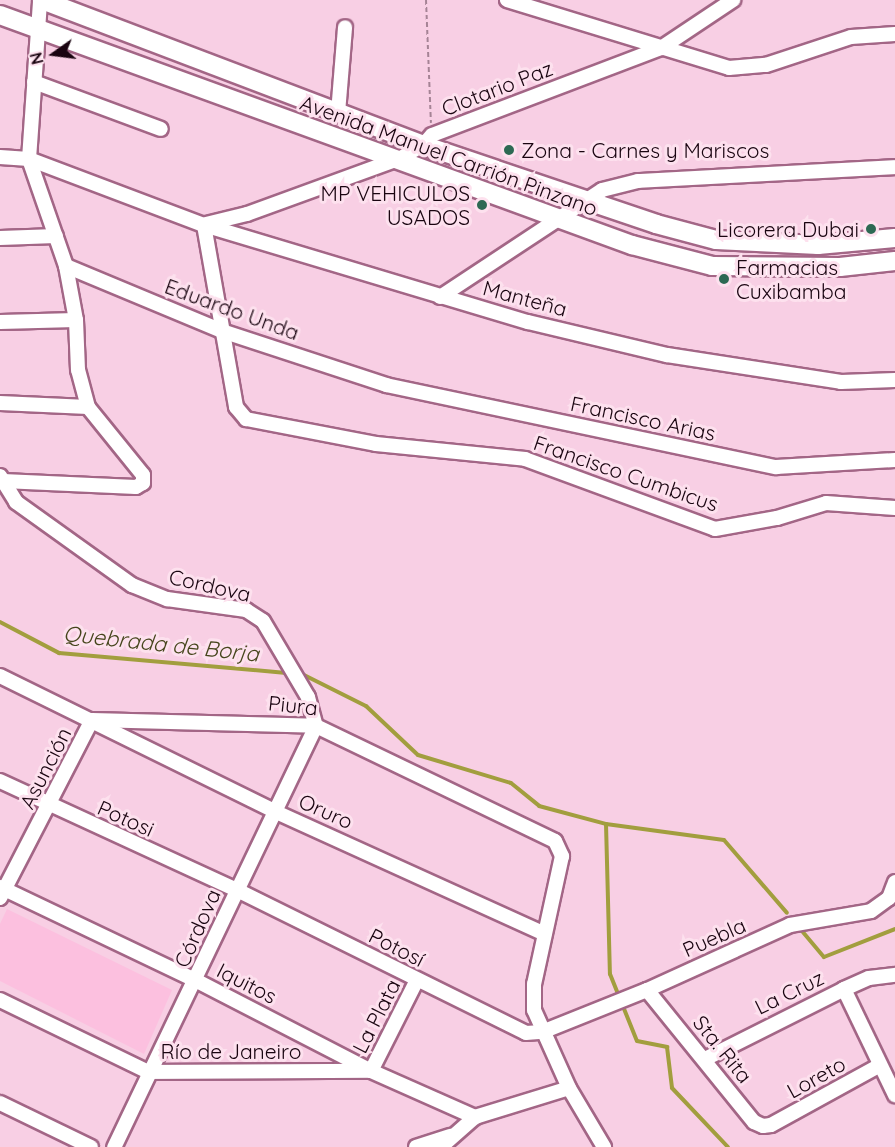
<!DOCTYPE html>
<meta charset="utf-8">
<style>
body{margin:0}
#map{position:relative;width:895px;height:1147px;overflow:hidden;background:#f8cfe4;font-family:Quicksand,sans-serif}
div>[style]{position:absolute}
.built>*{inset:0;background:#fcc0df}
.stream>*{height:4px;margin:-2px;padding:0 2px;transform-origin:2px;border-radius:2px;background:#a29e3e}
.path>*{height:2px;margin-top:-1px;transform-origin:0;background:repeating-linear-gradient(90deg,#a58395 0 4.5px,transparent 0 7.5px)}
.roads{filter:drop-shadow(2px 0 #a36686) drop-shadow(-2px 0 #a36686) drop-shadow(0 2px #a36686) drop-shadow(0 -2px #a36686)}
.minor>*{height:14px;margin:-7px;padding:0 7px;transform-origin:7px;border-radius:7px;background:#fff}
.major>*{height:18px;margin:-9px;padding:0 9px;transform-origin:9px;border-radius:9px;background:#fff}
.dots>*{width:16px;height:16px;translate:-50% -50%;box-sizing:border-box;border:3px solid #fde1ee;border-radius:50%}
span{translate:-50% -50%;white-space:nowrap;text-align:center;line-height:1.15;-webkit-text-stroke:6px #fde1ee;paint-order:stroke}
.street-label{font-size:21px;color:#190410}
.poi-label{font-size:21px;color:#190410}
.left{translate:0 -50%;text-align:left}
.right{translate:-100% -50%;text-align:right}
.water-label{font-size:22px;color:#46451c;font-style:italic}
.north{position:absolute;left:24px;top:24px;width:60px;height:60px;-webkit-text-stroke:4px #fde1ee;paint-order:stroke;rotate:256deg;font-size:16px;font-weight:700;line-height:24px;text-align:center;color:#190410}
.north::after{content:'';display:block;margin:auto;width:21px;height:27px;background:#190410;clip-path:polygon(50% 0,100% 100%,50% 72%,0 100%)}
</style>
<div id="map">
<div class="built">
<div style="clip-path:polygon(7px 909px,172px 990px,144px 1054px,0 981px,0 924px)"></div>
</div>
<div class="stream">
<div style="left:0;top:622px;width:67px;rotate:27.7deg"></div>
<div style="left:59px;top:653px;width:231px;rotate:5deg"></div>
<div style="left:302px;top:674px;width:72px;rotate:26.6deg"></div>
<div style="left:366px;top:706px;width:71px;rotate:43.3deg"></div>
<div style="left:418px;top:755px;width:97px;rotate:16.8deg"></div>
<div style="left:511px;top:783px;width:36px;rotate:39deg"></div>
<div style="left:539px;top:806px;width:69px;rotate:15deg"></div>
<div style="left:606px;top:824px;width:119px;rotate:7.7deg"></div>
<div style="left:724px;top:840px;width:96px;rotate:49.2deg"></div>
<div style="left:606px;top:824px;width:150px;rotate:88.5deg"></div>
<div style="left:610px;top:974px;width:72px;rotate:68.1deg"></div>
<div style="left:637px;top:1041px;width:31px;rotate:11deg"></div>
<div style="left:667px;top:1047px;width:41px;rotate:83deg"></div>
<div style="left:672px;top:1088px;width:81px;rotate:46.5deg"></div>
<div style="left:802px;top:931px;width:34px;rotate:50deg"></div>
<div style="left:824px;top:957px;width:76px;rotate:-21.5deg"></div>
</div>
<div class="path">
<div style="left:426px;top:0;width:123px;rotate:87.7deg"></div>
</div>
<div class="roads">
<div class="minor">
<div style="left:507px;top:0;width:232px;rotate:17deg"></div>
<div style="left:729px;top:68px;width:37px;rotate:-5deg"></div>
<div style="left:766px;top:65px;width:89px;rotate:-18.2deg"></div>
<div style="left:851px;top:37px;width:44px;rotate:-3.9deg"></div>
<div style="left:34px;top:82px;width:135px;rotate:20.3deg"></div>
<div style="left:338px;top:113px;width:86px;rotate:-85.3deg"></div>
<div style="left:0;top:157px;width:29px;rotate:4deg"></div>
<div style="left:29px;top:159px;width:187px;rotate:20.7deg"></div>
<div style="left:204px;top:225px;width:338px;rotate:16.7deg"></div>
<div style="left:528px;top:322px;width:143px;rotate:13.4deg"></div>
<div style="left:667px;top:355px;width:176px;rotate:8.8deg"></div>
<div style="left:841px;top:382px;width:54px;rotate:-2.1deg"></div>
<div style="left:206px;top:224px;width:42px;rotate:-13.7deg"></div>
<div style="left:247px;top:214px;width:164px;rotate:-20deg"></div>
<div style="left:401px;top:158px;width:26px;rotate:-31deg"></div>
<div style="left:423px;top:145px;width:13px;rotate:-48deg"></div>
<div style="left:432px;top:135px;width:245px;rotate:-20.8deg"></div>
<div style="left:661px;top:48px;width:87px;rotate:-33.7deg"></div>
<div style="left:204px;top:225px;width:185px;rotate:80deg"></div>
<div style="left:236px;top:407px;width:16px;rotate:50deg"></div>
<div style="left:246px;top:419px;width:132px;rotate:10.9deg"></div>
<div style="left:376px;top:444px;width:150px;rotate:5.7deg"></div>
<div style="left:525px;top:459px;width:202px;rotate:20.2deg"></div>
<div style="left:715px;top:529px;width:63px;rotate:-10.1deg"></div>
<div style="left:777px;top:518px;width:51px;rotate:-17deg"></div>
<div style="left:826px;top:503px;width:69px;rotate:4.1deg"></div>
<div style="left:0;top:238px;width:56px;rotate:-2deg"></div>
<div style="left:66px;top:266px;width:169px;rotate:22.6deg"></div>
<div style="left:222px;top:331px;width:173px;rotate:18.2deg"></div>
<div style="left:386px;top:385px;width:399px;rotate:11.9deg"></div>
<div style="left:776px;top:467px;width:119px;rotate:-3.4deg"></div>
<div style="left:440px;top:297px;width:194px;rotate:-33.4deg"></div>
<div style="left:602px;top:190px;width:37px;rotate:-14deg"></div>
<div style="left:638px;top:181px;width:257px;rotate:-3.1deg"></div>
<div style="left:0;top:322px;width:76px;rotate:-1.5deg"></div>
<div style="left:0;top:403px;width:88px;rotate:2.6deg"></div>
<div style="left:0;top:476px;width:31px;rotate:58deg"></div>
<div style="left:16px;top:502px;width:143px;rotate:35.6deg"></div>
<div style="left:132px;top:585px;width:38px;rotate:22deg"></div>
<div style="left:167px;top:599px;width:80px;rotate:7.9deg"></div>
<div style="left:246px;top:610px;width:20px;rotate:33deg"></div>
<div style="left:263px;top:621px;width:88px;rotate:59.4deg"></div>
<div style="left:308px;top:697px;width:30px;rotate:75deg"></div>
<div style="left:316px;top:726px;width:467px;rotate:115.6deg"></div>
<div style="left:3px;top:481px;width:133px;rotate:2.6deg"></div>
<div style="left:136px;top:487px;width:8px;rotate:-30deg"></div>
<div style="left:143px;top:483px;width:8px;rotate:-90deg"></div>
<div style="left:143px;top:475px;width:87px;rotate:-129deg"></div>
<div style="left:88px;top:407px;width:38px;rotate:-105deg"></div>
<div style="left:78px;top:370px;width:50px;rotate:-92.3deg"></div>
<div style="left:76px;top:320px;width:55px;rotate:-100.5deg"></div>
<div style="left:66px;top:266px;width:113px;rotate:-109.1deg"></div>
<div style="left:29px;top:159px;width:159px;rotate:-86deg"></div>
<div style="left:0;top:676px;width:308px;rotate:26.2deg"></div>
<div style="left:276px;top:812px;width:295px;rotate:24.4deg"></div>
<div style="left:92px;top:720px;width:224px;rotate:1.5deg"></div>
<div style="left:316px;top:726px;width:265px;rotate:25.7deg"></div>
<div style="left:555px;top:841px;width:17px;rotate:65deg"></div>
<div style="left:562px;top:856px;width:131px;rotate:102.3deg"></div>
<div style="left:534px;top:984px;width:26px;rotate:90deg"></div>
<div style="left:534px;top:1010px;width:85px;rotate:65.8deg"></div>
<div style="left:569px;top:1088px;width:69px;rotate:59.3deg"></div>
<div style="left:0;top:781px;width:261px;rotate:24.7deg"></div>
<div style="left:237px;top:890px;width:322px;rotate:26.3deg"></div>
<div style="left:526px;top:1033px;width:16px;rotate:-4deg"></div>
<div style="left:542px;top:1032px;width:113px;rotate:-21.8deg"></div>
<div style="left:647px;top:990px;width:157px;rotate:-24.4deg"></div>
<div style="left:790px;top:925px;width:82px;rotate:-9.8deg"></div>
<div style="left:871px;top:911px;width:22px;rotate:-36deg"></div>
<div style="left:889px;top:898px;width:17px;rotate:-69deg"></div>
<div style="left:0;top:887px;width:218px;rotate:25.5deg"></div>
<div style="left:197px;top:981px;width:196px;rotate:27.3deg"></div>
<div style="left:371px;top:1071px;width:114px;rotate:23.9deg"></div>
<div style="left:0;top:898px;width:200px;rotate:-62.7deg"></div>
<div style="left:844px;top:989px;width:118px;rotate:64.3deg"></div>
<div style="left:647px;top:990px;width:170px;rotate:51deg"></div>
<div style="left:754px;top:1122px;width:10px;rotate:24deg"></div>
<div style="left:763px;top:1126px;width:8px;rotate:-7deg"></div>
<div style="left:771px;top:1125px;width:124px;rotate:-28.8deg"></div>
<div style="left:0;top:1000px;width:165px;rotate:25.9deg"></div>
<div style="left:148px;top:1072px;width:221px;rotate:-0.3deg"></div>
<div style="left:705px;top:1059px;width:156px;rotate:-26.7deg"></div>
<div style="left:844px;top:989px;width:27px;rotate:-24deg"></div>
<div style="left:869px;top:978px;width:26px;rotate:-7deg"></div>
<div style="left:371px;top:1071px;width:102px;rotate:-63.2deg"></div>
<div style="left:0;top:1103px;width:101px;rotate:25.8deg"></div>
<div style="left:416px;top:1147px;width:36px;rotate:-18deg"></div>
<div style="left:441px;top:1147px;width:45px;rotate:-41.4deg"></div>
<div style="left:475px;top:1117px;width:98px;rotate:-17.1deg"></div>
</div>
<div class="major">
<div style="left:42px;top:0;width:408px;rotate:20.8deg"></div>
<div style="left:423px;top:145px;width:246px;rotate:18.7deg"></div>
<div style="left:656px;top:224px;width:62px;rotate:14.9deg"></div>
<div style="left:716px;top:240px;width:102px;rotate:2.8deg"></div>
<div style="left:818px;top:245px;width:77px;rotate:-5.2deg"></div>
<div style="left:0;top:15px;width:673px;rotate:20deg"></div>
<div style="left:632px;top:245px;width:83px;rotate:14.7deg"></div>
<div style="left:712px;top:266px;width:128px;rotate:0.4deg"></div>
<div style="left:840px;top:267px;width:55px;rotate:-6.2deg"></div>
</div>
</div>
<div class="dots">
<div style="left:509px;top:150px;background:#2d6953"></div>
<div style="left:482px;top:205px;background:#2d6953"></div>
<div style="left:871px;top:229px;background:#2d6953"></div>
<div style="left:724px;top:279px;background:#2d6953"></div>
</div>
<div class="street-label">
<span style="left:497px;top:88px;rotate:-21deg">Clotario Paz</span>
<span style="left:449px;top:155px;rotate:20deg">Avenida Manuel Carrión Pinzano</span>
<span style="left:525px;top:298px;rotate:15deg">Manteña</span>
<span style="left:232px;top:309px;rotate:20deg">Eduardo Unda</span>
<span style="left:643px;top:418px;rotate:12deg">Francisco Arias</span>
<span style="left:626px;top:473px;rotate:19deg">Francisco Cumbicus</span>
<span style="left:210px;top:585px;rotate:13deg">Cordova</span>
<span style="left:293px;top:705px;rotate:6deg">Piura</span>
<span style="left:45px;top:768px;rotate:-63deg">Asunción</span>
<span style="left:326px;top:811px;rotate:24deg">Oruro</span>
<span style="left:126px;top:818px;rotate:24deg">Potosi</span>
<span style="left:197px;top:928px;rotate:-66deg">Córdova</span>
<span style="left:714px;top:937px;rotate:-24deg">Puebla</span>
<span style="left:397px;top:947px;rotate:27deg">Potosí</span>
<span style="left:247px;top:983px;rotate:27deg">Iquitos</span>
<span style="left:789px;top:992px;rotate:-26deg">La Cruz</span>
<span style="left:376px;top:1016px;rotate:-63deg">La Plata</span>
<span style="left:723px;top:1049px;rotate:51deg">Sta. Rita</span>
<span style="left:231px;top:1051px">Río de Janeiro</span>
<span style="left:816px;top:1077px;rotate:-29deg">Loreto</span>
</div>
<div class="poi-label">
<span class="left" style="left:521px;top:150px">Zona - Carnes y Mariscos</span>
<span class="right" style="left:470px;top:205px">MP VEHICULOS<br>USADOS</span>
<span class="right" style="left:859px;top:229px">Licorera Dubai</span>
<span class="left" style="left:736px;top:279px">Farmacias<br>Cuxibamba</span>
</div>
<div class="water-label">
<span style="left:161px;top:644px;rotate:6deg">Quebrada de Borja</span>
</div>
<div class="north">N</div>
</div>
